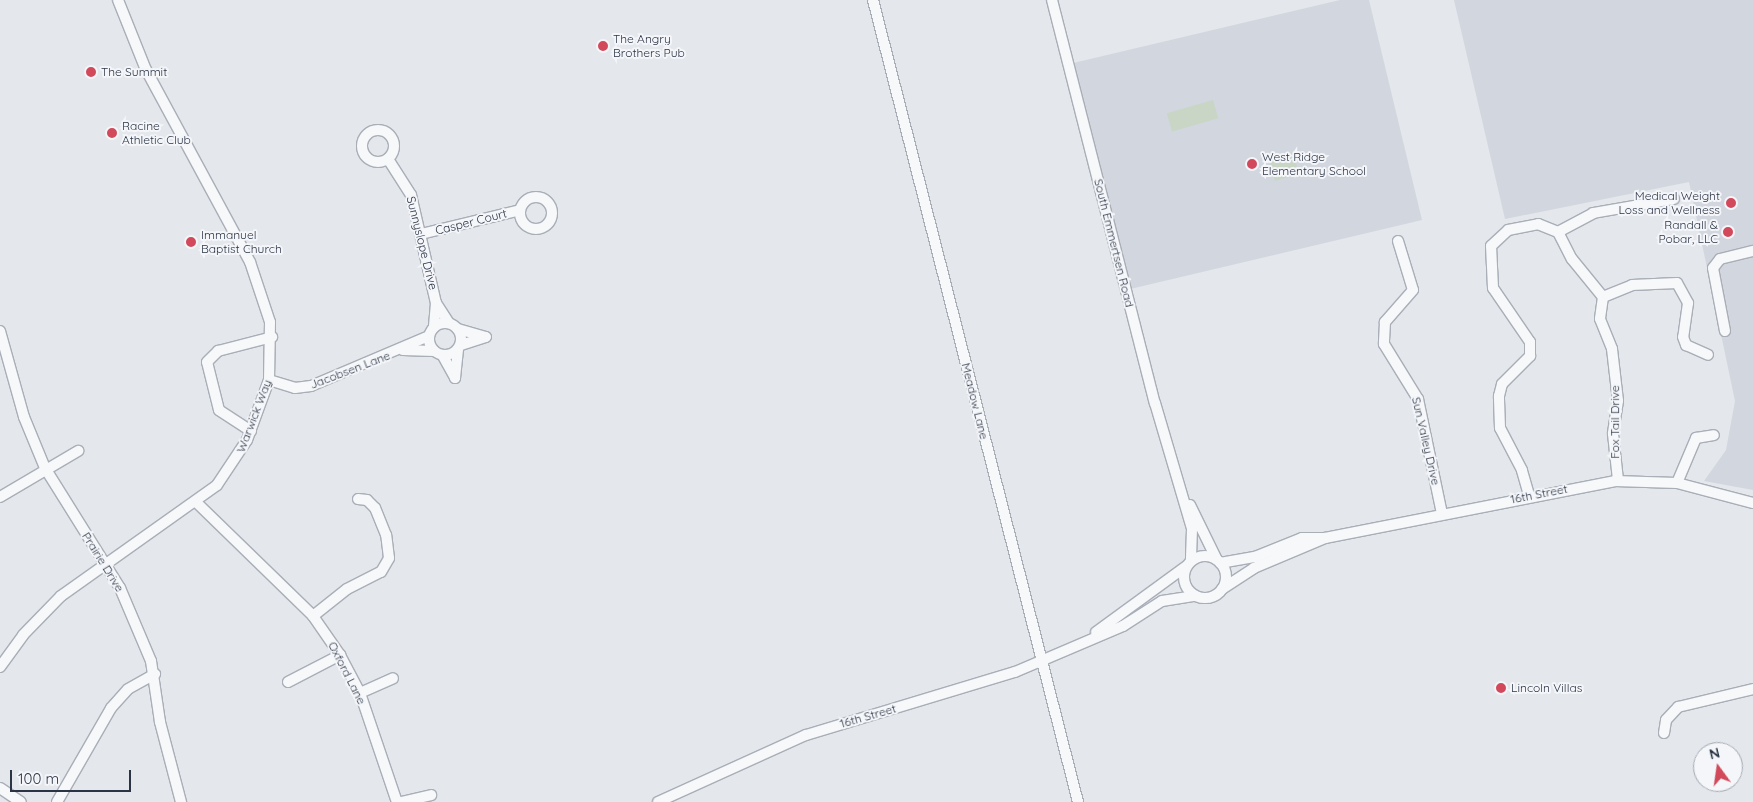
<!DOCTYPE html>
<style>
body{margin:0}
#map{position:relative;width:1753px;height:802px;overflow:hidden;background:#e4e7ec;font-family:Quicksand,sans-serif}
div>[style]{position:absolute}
.built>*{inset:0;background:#d2d6de}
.green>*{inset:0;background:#c9d6c5;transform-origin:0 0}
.roads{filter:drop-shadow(1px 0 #a9aeb7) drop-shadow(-1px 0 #a9aeb7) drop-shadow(0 1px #a9aeb7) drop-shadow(0 -1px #a9aeb7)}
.minor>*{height:10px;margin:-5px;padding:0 5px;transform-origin:5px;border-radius:5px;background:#f7f8fa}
.minor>.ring{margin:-5px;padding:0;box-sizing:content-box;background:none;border:10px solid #f7f8fa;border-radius:50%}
.dots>*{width:14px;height:14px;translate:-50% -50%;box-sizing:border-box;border:2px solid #f4f6f9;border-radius:50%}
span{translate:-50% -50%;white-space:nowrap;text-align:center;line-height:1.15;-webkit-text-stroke:4px #f4f6f9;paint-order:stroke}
.poi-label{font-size:12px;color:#2b3445}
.left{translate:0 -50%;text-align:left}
.right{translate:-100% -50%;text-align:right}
.street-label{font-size:12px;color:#2b3445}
.north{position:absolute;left:1693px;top:742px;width:50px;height:50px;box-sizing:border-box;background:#f4f6f9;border:1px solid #a4a8b1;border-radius:50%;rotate:346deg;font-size:14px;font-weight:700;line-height:20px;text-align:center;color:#2b3445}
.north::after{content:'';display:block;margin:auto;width:18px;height:22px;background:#d1495b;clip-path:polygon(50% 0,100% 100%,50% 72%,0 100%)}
.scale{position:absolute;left:10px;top:770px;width:121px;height:22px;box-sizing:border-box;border:2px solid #2b3445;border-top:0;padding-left:6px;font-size:15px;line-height:18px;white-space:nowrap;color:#2b3445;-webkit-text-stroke:4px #f4f6f9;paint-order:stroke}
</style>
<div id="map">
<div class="built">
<div style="clip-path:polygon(1340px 0,1369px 0,1422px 220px,1126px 290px,1069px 64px)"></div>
<div style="clip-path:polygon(1454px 0,1753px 0,1753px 490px,1704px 481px,1726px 450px,1735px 401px,1689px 182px,1505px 219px)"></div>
</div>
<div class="green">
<div style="left:1213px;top:100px;width:19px;height:48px;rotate:74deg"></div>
<div style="left:1293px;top:152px;width:23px;height:25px;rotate:75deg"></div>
</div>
<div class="roads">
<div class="minor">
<div style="left:873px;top:0;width:828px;rotate:75.66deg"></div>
<div style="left:1052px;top:0;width:416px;rotate:75.7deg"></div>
<div style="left:1155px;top:403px;width:131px;rotate:73.6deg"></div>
<div style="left:1192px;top:529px;width:32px;rotate:92deg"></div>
<div class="ring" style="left:362px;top:130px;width:22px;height:22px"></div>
<div style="left:388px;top:159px;width:43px;rotate:57.4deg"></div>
<div style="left:411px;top:195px;width:111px;rotate:77deg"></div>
<div style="left:436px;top:303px;width:24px;rotate:95deg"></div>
<div class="ring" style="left:520px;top:197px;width:22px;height:22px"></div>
<div style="left:1558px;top:232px;width:30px;rotate:63deg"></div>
<div style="left:1572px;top:259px;width:49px;rotate:50.8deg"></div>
<div style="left:1603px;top:297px;width:22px;rotate:98deg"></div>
<div style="left:1600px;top:319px;width:32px;rotate:68deg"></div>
<div style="left:1612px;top:349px;width:52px;rotate:83.4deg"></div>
<div style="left:1618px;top:401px;width:33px;rotate:99deg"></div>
<div style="left:1613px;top:434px;width:46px;rotate:83.8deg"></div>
<div style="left:421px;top:234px;width:102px;rotate:-13.6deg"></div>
<div style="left:1398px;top:241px;width:51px;rotate:73deg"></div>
<div style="left:1413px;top:290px;width:43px;rotate:131.2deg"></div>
<div style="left:1385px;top:322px;width:22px;rotate:93deg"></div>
<div style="left:1384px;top:344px;width:65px;rotate:58.3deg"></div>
<div style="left:1418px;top:399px;width:117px;rotate:78.2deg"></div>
<div style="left:1603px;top:297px;width:31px;rotate:-22deg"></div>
<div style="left:1632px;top:285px;width:45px;rotate:-2.5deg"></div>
<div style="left:1677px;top:283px;width:23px;rotate:61deg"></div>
<div style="left:1688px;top:303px;width:34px;rotate:98deg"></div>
<div style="left:1683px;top:337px;width:9px;rotate:69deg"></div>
<div style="left:1686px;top:345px;width:24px;rotate:24deg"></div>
<div style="left:436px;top:303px;width:24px;rotate:57deg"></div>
<div class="ring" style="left:429px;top:323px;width:22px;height:22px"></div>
<div style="left:458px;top:329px;width:29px;rotate:16deg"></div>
<div style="left:0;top:331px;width:89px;rotate:74.4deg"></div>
<div style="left:24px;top:417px;width:55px;rotate:67.6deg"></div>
<div style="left:45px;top:468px;width:142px;rotate:58deg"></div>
<div style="left:120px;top:588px;width:79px;rotate:67deg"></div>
<div style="left:151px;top:661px;width:62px;rotate:81.6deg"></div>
<div style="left:160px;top:722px;width:83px;rotate:75.3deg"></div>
<div style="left:1725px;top:331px;width:64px;rotate:-100.8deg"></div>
<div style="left:1713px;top:268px;width:11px;rotate:-52deg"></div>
<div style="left:1720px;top:259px;width:34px;rotate:-14deg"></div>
<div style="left:461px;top:345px;width:26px;rotate:-18deg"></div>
<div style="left:403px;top:350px;width:31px;rotate:2deg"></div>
<div style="left:443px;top:356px;width:25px;rotate:61deg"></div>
<div style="left:455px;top:378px;width:28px;rotate:-84deg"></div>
<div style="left:269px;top:380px;width:27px;rotate:17deg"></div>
<div style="left:295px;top:388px;width:16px;rotate:-7deg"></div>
<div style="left:311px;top:386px;width:128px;rotate:-23deg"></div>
<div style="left:251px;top:431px;width:38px;rotate:-147deg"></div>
<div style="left:219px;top:410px;width:49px;rotate:-104deg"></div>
<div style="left:207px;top:362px;width:16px;rotate:-45deg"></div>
<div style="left:218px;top:351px;width:56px;rotate:-14.5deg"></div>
<div style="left:1677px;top:483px;width:49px;rotate:-67.1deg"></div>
<div style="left:1696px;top:438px;width:18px;rotate:-9deg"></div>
<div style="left:1529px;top:495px;width:26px;rotate:-106deg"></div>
<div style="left:1522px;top:470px;width:47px;rotate:-117.6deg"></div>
<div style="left:1500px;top:428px;width:32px;rotate:-92deg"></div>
<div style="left:1499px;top:396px;width:12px;rotate:-76deg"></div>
<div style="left:1502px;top:384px;width:40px;rotate:-45deg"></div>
<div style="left:1530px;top:356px;width:14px;rotate:-90deg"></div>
<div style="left:1530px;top:342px;width:65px;rotate:-124.4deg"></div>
<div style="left:1493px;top:288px;width:42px;rotate:-92.7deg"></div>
<div style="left:1491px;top:246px;width:23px;rotate:-43deg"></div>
<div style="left:1508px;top:230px;width:31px;rotate:-11deg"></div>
<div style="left:1538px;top:224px;width:22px;rotate:22deg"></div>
<div style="left:1558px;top:232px;width:40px;rotate:-28deg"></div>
<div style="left:1593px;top:213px;width:82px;rotate:-9.8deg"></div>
<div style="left:0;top:497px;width:91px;rotate:-30.5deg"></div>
<div style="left:197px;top:503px;width:162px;rotate:44.2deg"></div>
<div style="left:313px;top:616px;width:47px;rotate:55.3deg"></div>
<div style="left:340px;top:655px;width:43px;rotate:62.2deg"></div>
<div style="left:360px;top:693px;width:115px;rotate:71.3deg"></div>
<div style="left:1190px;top:505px;width:61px;rotate:63.9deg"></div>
<div class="ring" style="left:1184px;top:556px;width:32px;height:32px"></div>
<div style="left:1220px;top:563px;width:36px;rotate:-10deg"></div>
<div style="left:1255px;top:557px;width:51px;rotate:-22deg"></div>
<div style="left:1302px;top:538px;width:23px"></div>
<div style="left:1325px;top:538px;width:296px;rotate:-11.1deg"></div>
<div style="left:1615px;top:481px;width:62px;rotate:1.8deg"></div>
<div style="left:1677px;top:483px;width:79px;rotate:14.7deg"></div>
<div style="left:1222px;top:589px;width:38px;rotate:-33deg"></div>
<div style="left:1254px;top:568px;width:77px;rotate:-22.9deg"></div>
<div style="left:313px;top:616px;width:43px;rotate:-38.5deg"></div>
<div style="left:347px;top:589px;width:38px;rotate:-27deg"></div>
<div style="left:381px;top:572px;width:16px;rotate:-60deg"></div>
<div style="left:389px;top:558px;width:23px;rotate:-97deg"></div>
<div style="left:386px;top:535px;width:29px;rotate:-112deg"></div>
<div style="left:375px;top:508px;width:11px;rotate:-135deg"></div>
<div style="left:367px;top:500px;width:9px;rotate:-174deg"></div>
<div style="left:1096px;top:632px;width:110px;rotate:-36.1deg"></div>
<div style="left:0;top:667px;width:39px;rotate:-54deg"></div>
<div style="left:23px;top:635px;width:54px;rotate:-45.7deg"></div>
<div style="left:61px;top:596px;width:191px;rotate:-35.4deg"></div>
<div style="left:217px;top:485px;width:54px;rotate:-56.3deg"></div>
<div style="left:247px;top:440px;width:64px;rotate:-69.9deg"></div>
<div style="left:269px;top:380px;width:58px;rotate:-89deg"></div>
<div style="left:270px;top:322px;width:63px;rotate:-108.4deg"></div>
<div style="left:250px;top:262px;width:218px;rotate:-118.4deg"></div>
<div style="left:146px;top:70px;width:75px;rotate:-111.8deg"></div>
<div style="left:288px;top:682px;width:59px;rotate:-27.4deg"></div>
<div style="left:360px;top:693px;width:36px;rotate:-24deg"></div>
<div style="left:1664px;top:733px;width:13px;rotate:-81deg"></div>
<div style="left:1666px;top:720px;width:18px;rotate:-47deg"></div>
<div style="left:1678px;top:707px;width:77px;rotate:-13.5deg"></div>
<div style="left:0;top:788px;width:25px;rotate:34deg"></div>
<div style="left:57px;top:802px;width:108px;rotate:-60.1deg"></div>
<div style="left:111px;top:708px;width:25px;rotate:-48deg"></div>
<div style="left:128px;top:689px;width:31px;rotate:-29deg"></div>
<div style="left:401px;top:802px;width:31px;rotate:-13deg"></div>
<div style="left:658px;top:802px;width:162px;rotate:-24.4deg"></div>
<div style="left:806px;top:735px;width:218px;rotate:-16.8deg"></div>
<div style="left:1015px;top:672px;width:117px;rotate:-23.1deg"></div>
<div style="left:1123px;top:626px;width:46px;rotate:-32.7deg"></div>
<div style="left:1162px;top:601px;width:33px;rotate:-9deg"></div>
</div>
</div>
<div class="dots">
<div style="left:603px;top:46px;background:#d1495b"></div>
<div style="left:91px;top:72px;background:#d1495b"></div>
<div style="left:112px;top:133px;background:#d1495b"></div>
<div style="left:1252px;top:164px;background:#d1495b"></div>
<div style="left:1731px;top:203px;background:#d1495b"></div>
<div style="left:1728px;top:232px;background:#d1495b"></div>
<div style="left:191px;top:242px;background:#d1495b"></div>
<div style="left:1501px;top:688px;background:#d1495b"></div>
</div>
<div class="poi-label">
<span class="left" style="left:613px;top:46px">The Angry<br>Brothers Pub</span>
<span class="left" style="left:101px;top:72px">The Summit</span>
<span class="left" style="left:122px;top:133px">Racine<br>Athletic Club</span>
<span class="left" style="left:1262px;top:164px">West Ridge<br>Elementary School</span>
<span class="right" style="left:1720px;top:203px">Medical Weight<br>Loss and Wellness</span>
<span class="right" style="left:1718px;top:232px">Randall &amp;<br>Pobar, LLC</span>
<span class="left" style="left:201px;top:242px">Immanuel<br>Baptist Church</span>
<span class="left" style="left:1511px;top:688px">Lincoln Villas</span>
</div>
<div class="street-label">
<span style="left:471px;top:222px;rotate:-14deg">Casper Court</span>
<span style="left:422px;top:243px;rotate:76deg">Sunnyslope Drive</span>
<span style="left:1114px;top:243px;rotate:76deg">South Emmertsen Road</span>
<span style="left:350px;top:370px;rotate:-21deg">Jacobsen Lane</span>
<span style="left:975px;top:401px;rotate:76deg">Meadow Lane</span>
<span style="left:254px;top:416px;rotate:-69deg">Warwick Way</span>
<span style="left:1615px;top:422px;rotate:-90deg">Fox Tail Drive</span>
<span style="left:1426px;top:441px;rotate:77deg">Sun Valley Drive</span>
<span style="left:1539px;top:494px;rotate:-11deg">16th Street</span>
<span style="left:103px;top:562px;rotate:58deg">Prairie Drive</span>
<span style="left:347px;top:673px;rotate:63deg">Oxford Lane</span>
<span style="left:868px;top:716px;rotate:-16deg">16th Street</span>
</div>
<div class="north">N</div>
<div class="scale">100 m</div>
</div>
